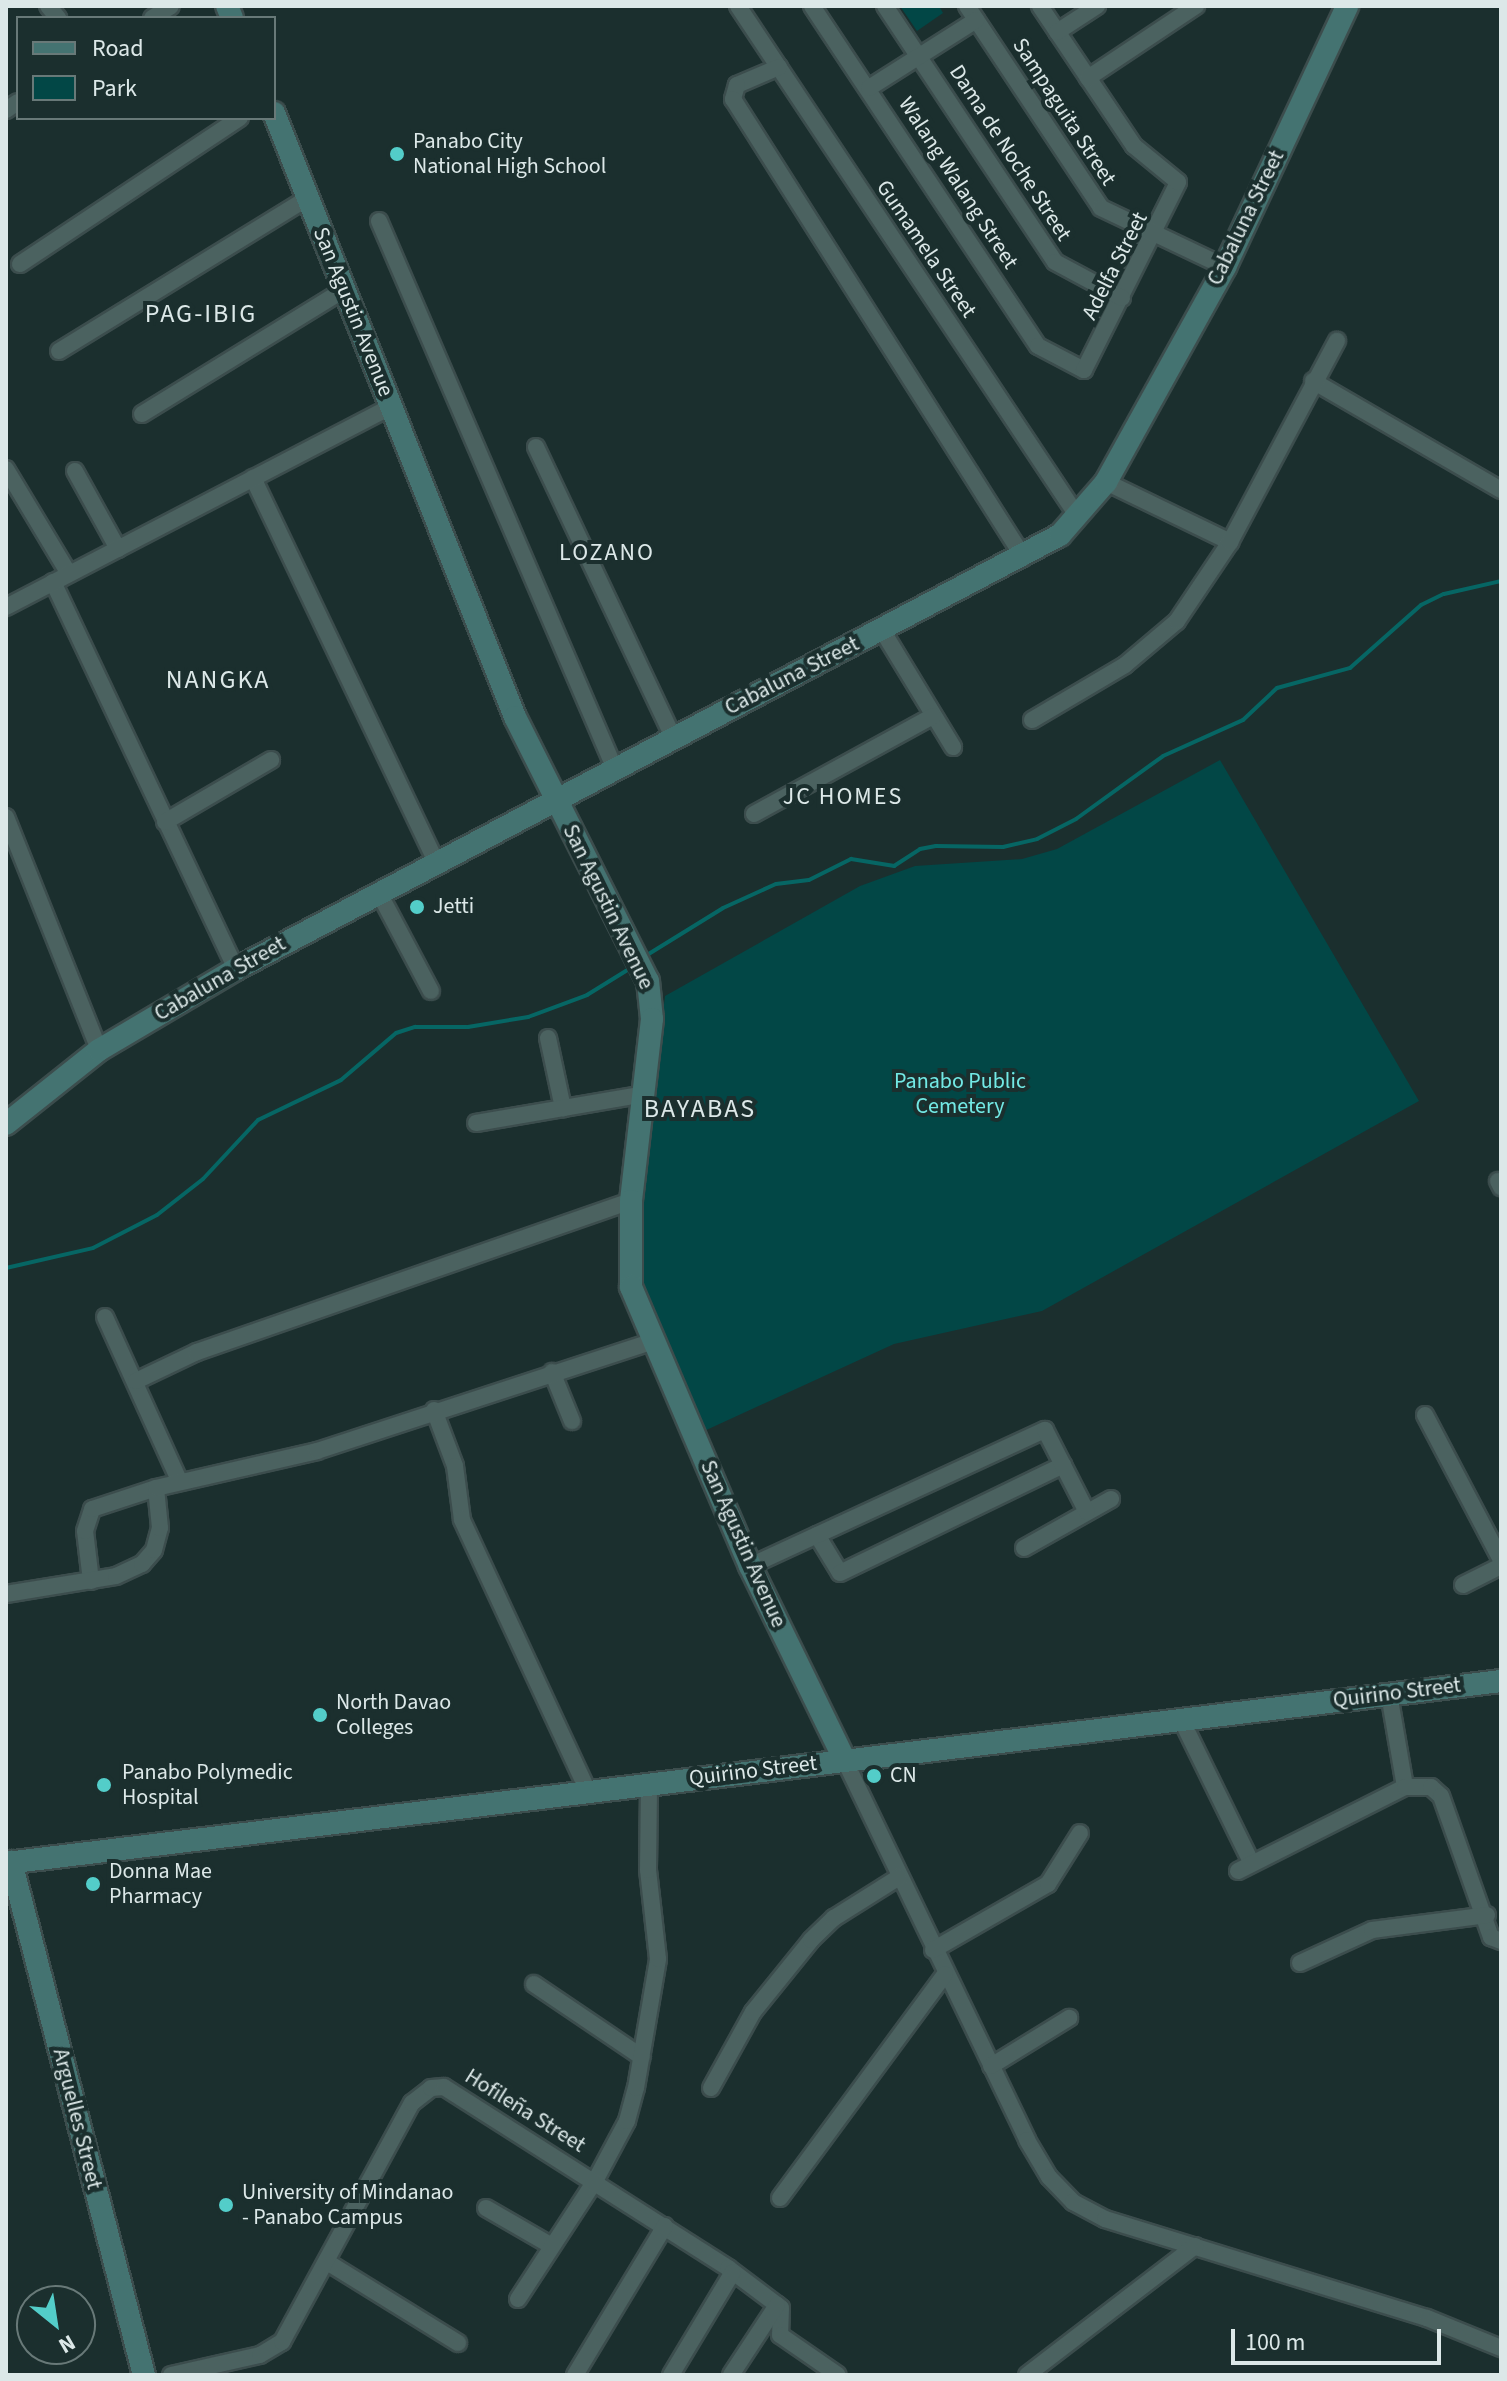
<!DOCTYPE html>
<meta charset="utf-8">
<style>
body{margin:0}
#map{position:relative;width:1507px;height:2381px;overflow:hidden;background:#1b2f2e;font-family:"Source Sans 3",sans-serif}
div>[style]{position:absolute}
.green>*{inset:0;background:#024746}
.stream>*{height:4px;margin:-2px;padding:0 2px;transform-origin:2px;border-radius:2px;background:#066664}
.roads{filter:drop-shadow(2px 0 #3c4d4d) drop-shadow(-2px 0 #3c4d4d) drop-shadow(0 2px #3c4d4d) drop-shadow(0 -2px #3c4d4d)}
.street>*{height:16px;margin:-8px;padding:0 8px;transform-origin:8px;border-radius:8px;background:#4b6260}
.secondary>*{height:22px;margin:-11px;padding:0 11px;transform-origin:11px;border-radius:11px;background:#447371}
.dots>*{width:22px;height:22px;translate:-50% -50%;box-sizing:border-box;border:4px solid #1b2f2e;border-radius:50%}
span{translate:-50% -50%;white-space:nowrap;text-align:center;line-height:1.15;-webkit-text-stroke:8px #1b2f2e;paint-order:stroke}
.street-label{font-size:22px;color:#dce8e8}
.poi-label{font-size:22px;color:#dce8e8}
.left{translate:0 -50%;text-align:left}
.park-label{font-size:22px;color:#72e9e5}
.neighbourhood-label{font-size:24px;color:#dce8e8;letter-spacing:2px}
.quarter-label{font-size:26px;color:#dce8e8;letter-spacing:2px}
.frame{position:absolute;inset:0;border:8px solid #dce8e8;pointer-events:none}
.legend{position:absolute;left:16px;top:16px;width:260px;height:104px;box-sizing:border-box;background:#1b2f2e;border:2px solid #687978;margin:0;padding:10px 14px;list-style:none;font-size:24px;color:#dce8e8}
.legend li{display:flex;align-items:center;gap:16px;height:40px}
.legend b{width:40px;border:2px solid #687978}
.north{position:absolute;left:16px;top:2285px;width:80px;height:80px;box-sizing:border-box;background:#1b2f2e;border:2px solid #687978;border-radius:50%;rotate:150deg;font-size:22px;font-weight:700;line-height:32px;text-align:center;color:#dce8e8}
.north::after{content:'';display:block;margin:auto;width:28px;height:36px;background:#53cdc9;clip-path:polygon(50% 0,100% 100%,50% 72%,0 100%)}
.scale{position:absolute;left:1231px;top:2329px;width:210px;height:36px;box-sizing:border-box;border:4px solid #dce8e8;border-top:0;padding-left:10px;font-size:24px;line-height:28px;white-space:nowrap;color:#dce8e8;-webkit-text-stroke:6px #1b2f2e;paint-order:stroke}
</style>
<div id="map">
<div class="green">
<div style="clip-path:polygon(900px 6px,939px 6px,943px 13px,917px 31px)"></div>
<div style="clip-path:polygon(1220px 760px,1419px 1101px,1042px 1311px,894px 1344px,702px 1432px,639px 1274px,642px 1194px,665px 996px,860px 886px,915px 866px,1022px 859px,1057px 849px)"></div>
</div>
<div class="stream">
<div style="left:647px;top:955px;width:89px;rotate:-31.7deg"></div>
<div style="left:723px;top:908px;width:58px;rotate:-24.4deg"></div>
<div style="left:776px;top:884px;width:33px;rotate:-7deg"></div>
<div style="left:809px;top:880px;width:47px;rotate:-26.6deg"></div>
<div style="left:851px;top:859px;width:44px;rotate:9.2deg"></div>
<div style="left:894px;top:866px;width:31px;rotate:-33deg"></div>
<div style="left:920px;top:849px;width:16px;rotate:-11deg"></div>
<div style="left:936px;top:846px;width:67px;rotate:0.9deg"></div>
<div style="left:1003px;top:847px;width:35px;rotate:-13deg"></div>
<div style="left:1037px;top:839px;width:44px;rotate:-27.1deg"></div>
<div style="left:1076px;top:819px;width:107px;rotate:-35.9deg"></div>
<div style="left:1163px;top:756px;width:88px;rotate:-24.2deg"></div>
<div style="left:1243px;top:720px;width:47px;rotate:-43.3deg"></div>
<div style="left:1277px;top:688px;width:76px;rotate:-15.3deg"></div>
<div style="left:1350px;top:668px;width:95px;rotate:-41.6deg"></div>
<div style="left:1421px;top:605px;width:25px;rotate:-26deg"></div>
<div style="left:1444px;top:594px;width:58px;rotate:-12.8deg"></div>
<div style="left:6px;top:1268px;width:89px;rotate:-12.9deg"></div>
<div style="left:93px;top:1248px;width:72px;rotate:-27.3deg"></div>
<div style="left:157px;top:1215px;width:58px;rotate:-38deg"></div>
<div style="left:203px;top:1179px;width:81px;rotate:-47deg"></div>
<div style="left:258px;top:1120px;width:92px;rotate:-25.7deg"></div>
<div style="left:341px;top:1080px;width:72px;rotate:-40.5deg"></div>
<div style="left:396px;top:1033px;width:20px;rotate:-18deg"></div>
<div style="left:415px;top:1027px;width:53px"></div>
<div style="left:468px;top:1027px;width:61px;rotate:-9.5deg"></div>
<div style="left:528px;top:1017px;width:63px;rotate:-20.4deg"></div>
<div style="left:587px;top:995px;width:49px;rotate:-31.8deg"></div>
</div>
<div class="roads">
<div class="street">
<div style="left:48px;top:6px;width:16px;rotate:50deg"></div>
<div style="left:738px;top:6px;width:614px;rotate:56.36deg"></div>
<div style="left:812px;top:6px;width:408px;rotate:56.4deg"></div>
<div style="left:1038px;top:346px;width:52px;rotate:27.6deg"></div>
<div style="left:1084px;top:370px;width:210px;rotate:-63.4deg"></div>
<div style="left:1178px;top:182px;width:57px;rotate:-140.7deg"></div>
<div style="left:1134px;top:146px;width:169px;rotate:-123.9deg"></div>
<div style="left:885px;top:6px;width:307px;rotate:56.4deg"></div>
<div style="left:1055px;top:262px;width:76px;rotate:28.2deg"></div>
<div style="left:967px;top:6px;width:242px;rotate:56.4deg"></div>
<div style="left:1101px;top:208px;width:137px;rotate:25.4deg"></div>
<div style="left:152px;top:18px;width:22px;rotate:-32deg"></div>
<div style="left:1057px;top:32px;width:48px;rotate:-33deg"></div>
<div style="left:779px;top:67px;width:46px;rotate:156.8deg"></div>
<div style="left:737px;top:85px;width:15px;rotate:106deg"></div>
<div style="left:733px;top:99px;width:543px;rotate:57.63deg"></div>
<div style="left:1088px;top:78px;width:130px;rotate:-33.7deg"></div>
<div style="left:869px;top:88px;width:127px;rotate:-32.4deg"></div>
<div style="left:6px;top:110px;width:14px;rotate:-34deg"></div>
<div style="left:379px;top:221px;width:594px;rotate:66.71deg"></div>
<div style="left:20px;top:264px;width:264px;rotate:-33.6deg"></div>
<div style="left:59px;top:351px;width:292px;rotate:-31.6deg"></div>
<div style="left:1313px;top:381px;width:217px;rotate:30.1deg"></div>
<div style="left:142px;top:414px;width:235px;rotate:-31.6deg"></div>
<div style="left:536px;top:447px;width:321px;rotate:64.7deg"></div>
<div style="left:6px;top:469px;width:122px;rotate:59deg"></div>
<div style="left:75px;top:471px;width:89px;rotate:61.1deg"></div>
<div style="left:253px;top:478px;width:424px;rotate:64.5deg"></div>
<div style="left:1106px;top:482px;width:138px;rotate:25.8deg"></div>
<div style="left:53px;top:582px;width:428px;rotate:64.7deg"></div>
<div style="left:6px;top:607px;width:433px;rotate:-27.5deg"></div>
<div style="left:882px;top:630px;width:137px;rotate:58.7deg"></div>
<div style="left:1032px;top:720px;width:108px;rotate:-30.6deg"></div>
<div style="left:1125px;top:665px;width:68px;rotate:-40.2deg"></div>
<div style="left:1177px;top:621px;width:95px;rotate:-56.1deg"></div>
<div style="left:1230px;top:542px;width:228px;rotate:-62deg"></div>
<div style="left:754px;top:814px;width:204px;rotate:-28.7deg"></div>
<div style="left:6px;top:817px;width:251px;rotate:68.2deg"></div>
<div style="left:165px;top:822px;width:123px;rotate:-30.3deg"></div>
<div style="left:378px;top:891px;width:113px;rotate:62.1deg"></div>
<div style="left:548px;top:1038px;width:72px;rotate:77.9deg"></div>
<div style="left:476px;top:1123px;width:171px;rotate:-9.7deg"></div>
<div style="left:1498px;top:1181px;width:7px;rotate:63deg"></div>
<div style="left:105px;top:1317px;width:179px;rotate:65.6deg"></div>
<div style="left:552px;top:1372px;width:53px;rotate:67.8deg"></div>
<div style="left:136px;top:1381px;width:68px;rotate:-25.4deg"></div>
<div style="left:197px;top:1352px;width:460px;rotate:-19.2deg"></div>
<div style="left:434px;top:1410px;width:60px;rotate:69.4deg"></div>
<div style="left:455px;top:1466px;width:54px;rotate:82.6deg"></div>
<div style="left:462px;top:1520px;width:299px;rotate:65.1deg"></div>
<div style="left:1425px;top:1415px;width:164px;rotate:62.3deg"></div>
<div style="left:817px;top:1535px;width:44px;rotate:58.8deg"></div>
<div style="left:840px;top:1573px;width:248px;rotate:-25.8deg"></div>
<div style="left:1024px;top:1548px;width:100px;rotate:-29.4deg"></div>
<div style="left:750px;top:1566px;width:325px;rotate:-24.8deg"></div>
<div style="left:1045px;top:1430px;width:92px;rotate:62.9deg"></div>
<div style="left:91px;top:1581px;width:50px;rotate:-96.8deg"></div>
<div style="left:85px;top:1531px;width:23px;rotate:-72deg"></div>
<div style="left:92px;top:1509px;width:67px;rotate:-18.2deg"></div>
<div style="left:1463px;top:1585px;width:42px;rotate:-26.6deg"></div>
<div style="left:6px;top:1594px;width:111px;rotate:-9.3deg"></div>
<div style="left:116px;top:1576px;width:29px;rotate:-25deg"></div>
<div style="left:142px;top:1564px;width:18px;rotate:-49deg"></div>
<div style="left:154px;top:1550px;width:23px;rotate:-75deg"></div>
<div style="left:160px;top:1528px;width:40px;rotate:-95.7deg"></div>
<div style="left:156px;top:1488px;width:165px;rotate:-12.9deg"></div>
<div style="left:317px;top:1451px;width:354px;rotate:-18.1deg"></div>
<div style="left:1389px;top:1694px;width:94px;rotate:80.2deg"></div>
<div style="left:1181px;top:1719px;width:161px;rotate:63.9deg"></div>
<div style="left:844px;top:1759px;width:423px;rotate:64.3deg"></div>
<div style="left:1027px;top:2140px;width:43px;rotate:59.3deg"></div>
<div style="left:1049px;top:2177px;width:35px;rotate:46deg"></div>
<div style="left:1073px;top:2202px;width:36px;rotate:28deg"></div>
<div style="left:1105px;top:2219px;width:337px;rotate:17.1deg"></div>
<div style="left:1427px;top:2318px;width:80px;rotate:22.1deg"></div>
<div style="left:1238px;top:1871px;width:187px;rotate:-26.7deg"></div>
<div style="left:1405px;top:1787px;width:26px"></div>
<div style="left:1431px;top:1787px;width:13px;rotate:42deg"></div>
<div style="left:1441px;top:1796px;width:150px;rotate:70.5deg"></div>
<div style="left:1491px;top:1937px;width:11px;rotate:22deg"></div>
<div style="left:933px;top:1950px;width:133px;rotate:-29.9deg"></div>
<div style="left:1048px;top:1884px;width:60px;rotate:-57.9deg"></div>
<div style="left:1300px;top:1963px;width:79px;rotate:-24.6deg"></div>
<div style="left:1372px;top:1930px;width:116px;rotate:-7.4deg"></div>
<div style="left:534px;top:1984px;width:130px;rotate:34.1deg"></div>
<div style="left:991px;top:2066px;width:92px;rotate:-31.6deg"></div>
<div style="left:711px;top:2088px;width:87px;rotate:-61.1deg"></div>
<div style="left:753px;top:2012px;width:92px;rotate:-51.1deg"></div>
<div style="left:811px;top:1940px;width:32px;rotate:-44deg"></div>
<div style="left:834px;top:1918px;width:77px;rotate:-32.2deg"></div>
<div style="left:780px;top:2198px;width:278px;rotate:-53.6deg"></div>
<div style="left:486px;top:2208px;width:74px;rotate:30deg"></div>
<div style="left:327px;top:2262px;width:154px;rotate:31.7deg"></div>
<div style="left:518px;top:2299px;width:141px;rotate:-56.9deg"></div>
<div style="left:595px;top:2181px;width:68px;rotate:-61.9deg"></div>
<div style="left:627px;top:2121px;width:34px;rotate:-75deg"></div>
<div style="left:636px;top:2088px;width:131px;rotate:-80.3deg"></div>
<div style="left:658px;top:1959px;width:90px;rotate:-96.4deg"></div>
<div style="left:648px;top:1870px;width:86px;rotate:-89.3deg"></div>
<div style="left:171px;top:2375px;width:91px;rotate:-12.7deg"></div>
<div style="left:260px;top:2355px;width:26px;rotate:-31deg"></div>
<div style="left:282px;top:2342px;width:272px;rotate:-61.5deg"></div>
<div style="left:412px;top:2103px;width:24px;rotate:-38deg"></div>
<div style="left:431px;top:2088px;width:13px;rotate:-4deg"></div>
<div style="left:444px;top:2087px;width:337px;rotate:32.5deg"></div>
<div style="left:728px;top:2268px;width:66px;rotate:37deg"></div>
<div style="left:781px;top:2308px;width:27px;rotate:92deg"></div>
<div style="left:780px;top:2335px;width:70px;rotate:34.6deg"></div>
<div style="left:575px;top:2375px;width:174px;rotate:-58.9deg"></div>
<div style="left:671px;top:2375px;width:120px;rotate:-59deg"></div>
<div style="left:731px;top:2375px;width:84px;rotate:-56.7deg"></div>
<div style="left:1027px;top:2375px;width:212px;rotate:-37.5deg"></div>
</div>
<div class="secondary">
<div style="left:227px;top:6px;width:13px;rotate:67deg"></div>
<div style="left:274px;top:113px;width:650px;rotate:68.25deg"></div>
<div style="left:515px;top:717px;width:296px;rotate:63.3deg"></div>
<div style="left:648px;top:981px;width:38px;rotate:84deg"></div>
<div style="left:652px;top:1019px;width:183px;rotate:96.6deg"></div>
<div style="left:631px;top:1201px;width:86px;rotate:90deg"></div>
<div style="left:631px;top:1287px;width:303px;rotate:66.9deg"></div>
<div style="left:750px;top:1566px;width:215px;rotate:64deg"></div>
<div style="left:6px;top:1124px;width:119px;rotate:-38.5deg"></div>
<div style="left:99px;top:1050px;width:159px;rotate:-30.6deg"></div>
<div style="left:236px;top:969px;width:931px;rotate:-27.78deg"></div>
<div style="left:1060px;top:535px;width:70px;rotate:-49deg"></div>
<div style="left:1106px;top:482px;width:246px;rotate:-61deg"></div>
<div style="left:1225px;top:267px;width:288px;rotate:-64.9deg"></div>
<div style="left:11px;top:1862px;width:530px;rotate:75.47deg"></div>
<div style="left:6px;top:1863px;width:1506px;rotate:-6.94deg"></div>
</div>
</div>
<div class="dots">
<div style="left:397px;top:154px;background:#53cdc9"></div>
<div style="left:417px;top:907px;background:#53cdc9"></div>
<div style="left:320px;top:1715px;background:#53cdc9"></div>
<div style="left:874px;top:1776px;background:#53cdc9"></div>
<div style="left:104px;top:1785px;background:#53cdc9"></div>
<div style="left:93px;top:1884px;background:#53cdc9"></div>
<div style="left:226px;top:2205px;background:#53cdc9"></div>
</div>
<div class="street-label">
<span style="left:1064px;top:112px;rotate:57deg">Sampaguita Street</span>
<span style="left:1010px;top:153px;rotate:57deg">Dama de Noche Street</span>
<span style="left:958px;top:183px;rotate:57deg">Walang Walang Street</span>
<span style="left:1246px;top:218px;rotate:-64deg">Cabaluna Street</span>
<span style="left:926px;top:249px;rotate:56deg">Gumamela Street</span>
<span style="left:1115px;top:266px;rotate:-63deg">Adelfa Street</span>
<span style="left:353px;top:312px;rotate:68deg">San Agustin Avenue</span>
<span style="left:792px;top:676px;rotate:-27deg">Cabaluna Street</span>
<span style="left:608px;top:907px;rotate:64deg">San Agustin Avenue</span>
<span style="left:220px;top:979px;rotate:-30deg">Cabaluna Street</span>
<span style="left:743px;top:1544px;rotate:66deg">San Agustin Avenue</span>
<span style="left:1397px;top:1693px;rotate:-7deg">Quirino Street</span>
<span style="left:753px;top:1771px;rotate:-7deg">Quirino Street</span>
<span style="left:525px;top:2111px;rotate:32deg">Hofileña Street</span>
<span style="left:77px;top:2119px;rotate:76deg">Arguelles Street</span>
</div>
<div class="poi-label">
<span class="left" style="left:413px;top:154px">Panabo City<br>National High School</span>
<span class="left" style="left:433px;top:907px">Jetti</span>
<span class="left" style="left:336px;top:1715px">North Davao<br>Colleges</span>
<span class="left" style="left:122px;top:1785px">Panabo Polymedic<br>Hospital</span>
<span class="left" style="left:890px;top:1776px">CN</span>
<span class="left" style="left:109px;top:1884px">Donna Mae<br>Pharmacy</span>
<span class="left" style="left:242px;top:2205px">University of Mindanao<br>- Panabo Campus</span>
</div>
<div class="park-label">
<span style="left:960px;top:1094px">Panabo Public<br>Cemetery</span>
</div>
<div class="neighbourhood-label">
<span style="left:607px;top:553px">LOZANO</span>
<span style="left:843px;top:797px">JC HOMES</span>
</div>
<div class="quarter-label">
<span style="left:201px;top:314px">PAG-IBIG</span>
<span style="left:218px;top:680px">NANGKA</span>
<span style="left:700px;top:1109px">BAYABAS</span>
</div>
<div class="frame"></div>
<ul class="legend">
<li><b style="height:10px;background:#447371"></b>Road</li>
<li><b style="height:22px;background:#024746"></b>Park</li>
</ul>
<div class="north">N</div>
<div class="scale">100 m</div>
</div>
